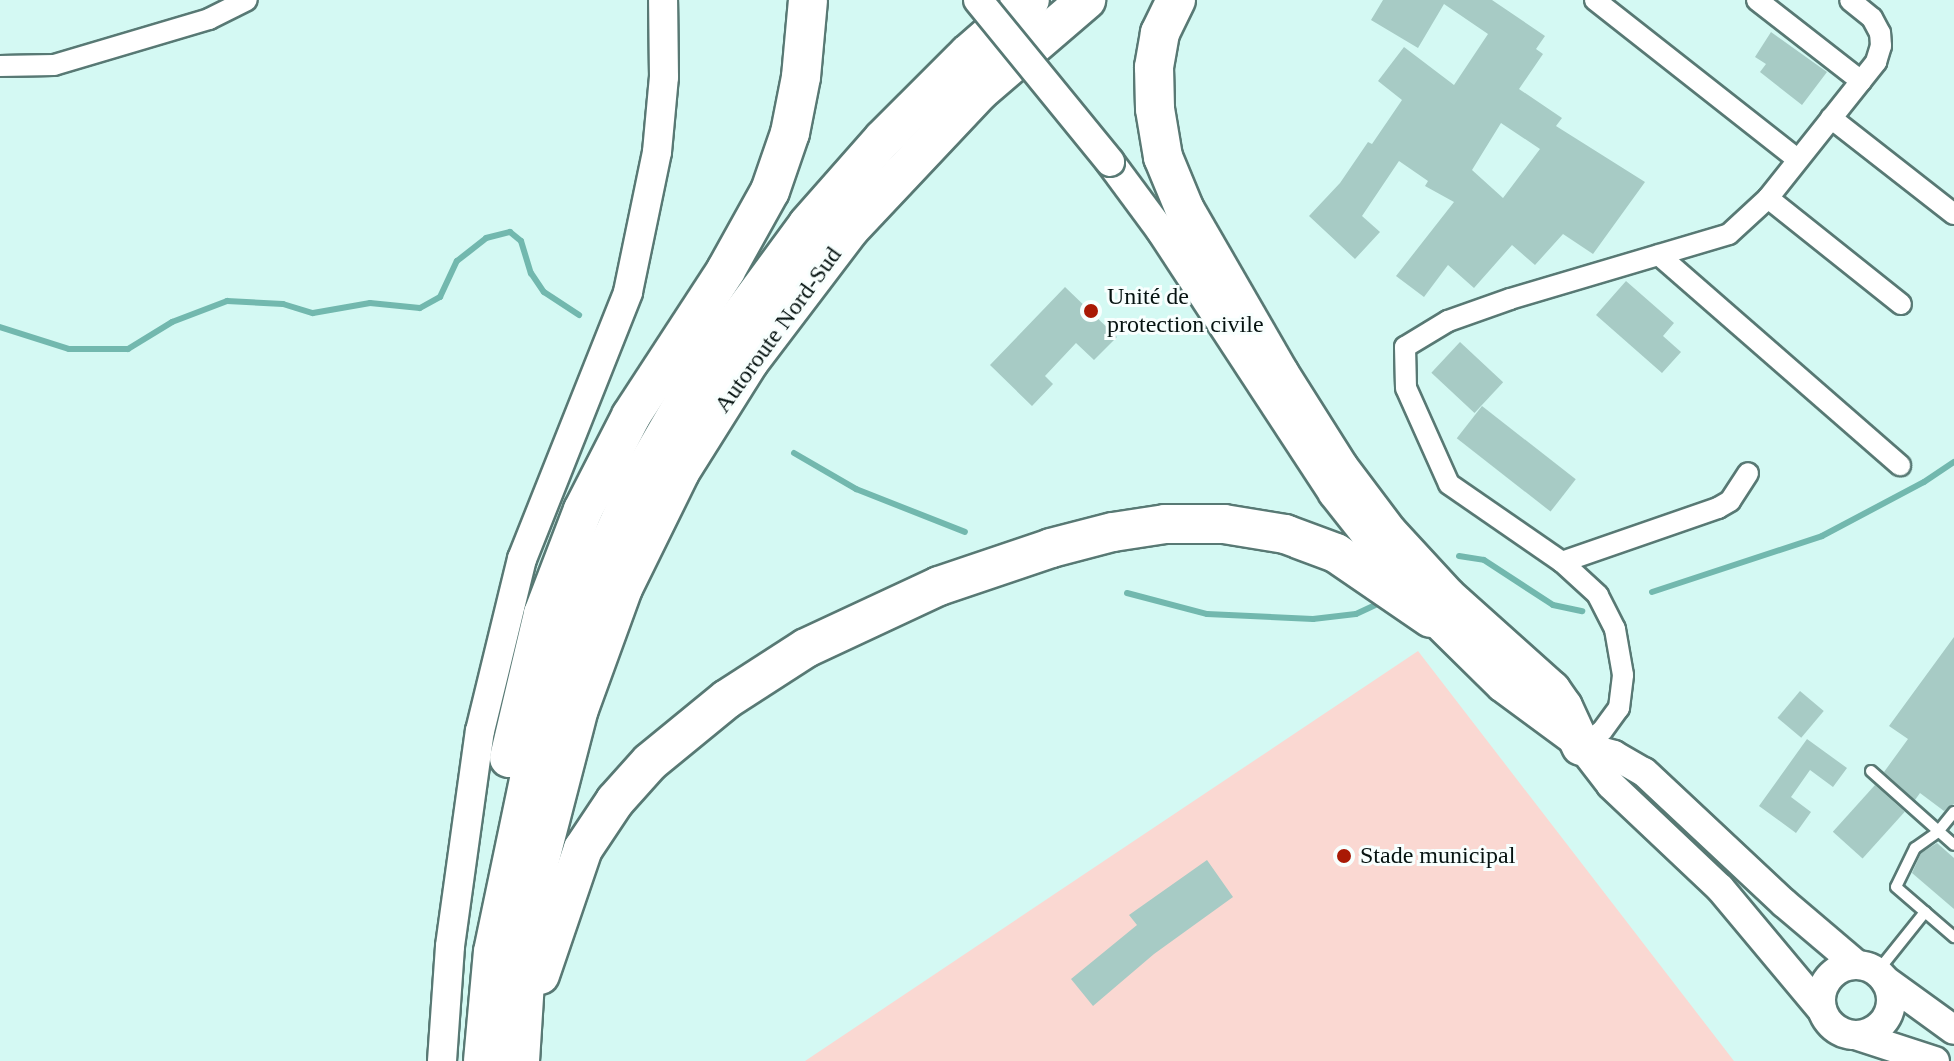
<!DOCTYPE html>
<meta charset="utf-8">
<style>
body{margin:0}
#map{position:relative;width:1954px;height:1061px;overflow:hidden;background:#d4f9f3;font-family:Georgia,serif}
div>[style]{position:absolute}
.green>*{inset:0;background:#fad8d2}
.stream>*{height:6px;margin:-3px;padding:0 3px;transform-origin:3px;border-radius:3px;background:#72b8ae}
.building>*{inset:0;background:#a7cbc5;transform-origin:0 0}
.roads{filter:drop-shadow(2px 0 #587974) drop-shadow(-2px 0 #587974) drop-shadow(0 2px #587974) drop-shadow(0 -2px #587974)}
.lane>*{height:10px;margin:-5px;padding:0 5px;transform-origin:5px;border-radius:5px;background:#fff}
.street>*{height:20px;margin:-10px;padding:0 10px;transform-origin:10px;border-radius:10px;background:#fff}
.secondary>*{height:28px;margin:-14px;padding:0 14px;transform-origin:14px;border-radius:14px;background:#fff}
.secondary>.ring{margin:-14px;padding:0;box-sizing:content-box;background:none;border:28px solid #fff;border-radius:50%}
.highway>*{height:38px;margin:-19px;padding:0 19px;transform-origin:19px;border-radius:19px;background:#fff}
.bridges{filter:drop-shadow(2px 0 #587974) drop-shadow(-2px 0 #587974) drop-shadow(0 2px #587974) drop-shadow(0 -2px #587974)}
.secondary-bridge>*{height:28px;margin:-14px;padding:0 14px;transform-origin:14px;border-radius:14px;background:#fff}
.dots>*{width:22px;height:22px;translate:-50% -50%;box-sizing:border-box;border:4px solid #f8fffe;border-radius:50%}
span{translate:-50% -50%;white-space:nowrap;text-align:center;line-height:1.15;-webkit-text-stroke:6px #f8fffe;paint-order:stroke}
.poi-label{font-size:24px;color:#061311}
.left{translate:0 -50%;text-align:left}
.street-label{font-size:24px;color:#061311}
</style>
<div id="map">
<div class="green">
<div style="clip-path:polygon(1418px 651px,1734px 1061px,805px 1061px)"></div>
</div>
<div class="stream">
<div style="left:0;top:327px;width:72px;rotate:17.7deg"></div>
<div style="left:69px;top:349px;width:59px"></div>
<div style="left:128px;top:349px;width:52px;rotate:-31.5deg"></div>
<div style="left:172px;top:322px;width:59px;rotate:-20.9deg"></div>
<div style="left:227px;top:301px;width:56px;rotate:3.1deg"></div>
<div style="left:283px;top:304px;width:31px;rotate:17deg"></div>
<div style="left:313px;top:313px;width:58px;rotate:-10deg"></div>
<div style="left:370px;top:303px;width:50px;rotate:5.7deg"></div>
<div style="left:420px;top:308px;width:23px;rotate:-29deg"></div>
<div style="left:440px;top:297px;width:40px;rotate:-65deg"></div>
<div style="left:457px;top:261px;width:37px;rotate:-38deg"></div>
<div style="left:486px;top:238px;width:25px;rotate:-14deg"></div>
<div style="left:510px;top:232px;width:14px;rotate:39deg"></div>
<div style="left:521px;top:241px;width:34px;rotate:73deg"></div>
<div style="left:531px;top:273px;width:23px;rotate:56deg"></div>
<div style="left:544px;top:292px;width:42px;rotate:33.3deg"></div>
<div style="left:794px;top:453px;width:72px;rotate:30.1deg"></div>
<div style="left:856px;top:489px;width:117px;rotate:21.5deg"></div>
<div style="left:1459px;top:556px;width:25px;rotate:9deg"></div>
<div style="left:1484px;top:560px;width:82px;rotate:33.1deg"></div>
<div style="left:1553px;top:605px;width:30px;rotate:12deg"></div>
<div style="left:1652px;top:592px;width:179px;rotate:-18.2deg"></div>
<div style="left:1822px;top:536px;width:115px;rotate:-27.9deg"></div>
<div style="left:1924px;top:482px;width:36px;rotate:-34deg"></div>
<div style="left:1127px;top:593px;width:83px;rotate:14.7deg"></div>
<div style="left:1207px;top:614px;width:106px;rotate:2.7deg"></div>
<div style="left:1313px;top:619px;width:43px;rotate:-6.6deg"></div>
<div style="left:1356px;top:614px;width:29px;rotate:-25deg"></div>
</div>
<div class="building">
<div style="clip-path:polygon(evenodd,1383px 0,1492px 0,1545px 36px,1536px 49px,1543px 54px,1519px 89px,1562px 118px,1556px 126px,1645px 182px,1593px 254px,1563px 234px,1535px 265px,1512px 245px,1474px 288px,1448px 265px,1424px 297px,1396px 276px,1454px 202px,1425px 186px,1428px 181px,1399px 161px,1362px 216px,1380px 232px,1355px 259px,1309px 216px,1340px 183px,1368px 142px,1372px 144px,1402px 100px,1378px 81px,1404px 47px,1454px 85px,1488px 34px,1444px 4px,1418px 48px,1371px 20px,1383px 0,1501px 123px,1540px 149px,1503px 198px,1472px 170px,1501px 123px)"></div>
<div style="clip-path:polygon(1771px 32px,1827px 72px,1802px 105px,1760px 72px,1766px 64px,1755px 57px)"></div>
<div style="clip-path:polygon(1626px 281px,1674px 323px,1663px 336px,1681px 352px,1662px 373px,1596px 315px)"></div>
<div style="clip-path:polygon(1065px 287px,1117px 337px,1094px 360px,1076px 343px,1045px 376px,1053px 384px,1032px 406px,990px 365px)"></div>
<div style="left:1460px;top:342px;width:59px;height:42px;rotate:43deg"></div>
<div style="left:1482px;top:406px;width:119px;height:41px;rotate:38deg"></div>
<div style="clip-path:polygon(1954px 637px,1954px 804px,1944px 811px,1920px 793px,1915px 800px,1884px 772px,1908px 739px,1889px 726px)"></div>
<div style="left:1800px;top:691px;width:31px;height:35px;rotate:40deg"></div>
<div style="clip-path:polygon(1807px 739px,1847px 768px,1833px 787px,1810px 770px,1791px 797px,1811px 812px,1796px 833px,1759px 806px)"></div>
<div style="left:1875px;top:785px;width:40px;height:63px;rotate:42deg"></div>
<div style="clip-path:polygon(1937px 843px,1954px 858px,1954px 909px,1912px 873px,1921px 853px)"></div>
<div style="clip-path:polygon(1207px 860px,1233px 897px,1154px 954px,1093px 1006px,1071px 979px,1137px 925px,1129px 915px)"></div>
</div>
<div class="roads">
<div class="lane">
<div style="left:1871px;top:771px;width:111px;rotate:41.7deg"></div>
<div style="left:1954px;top:812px;width:26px;rotate:129deg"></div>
<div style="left:1938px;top:832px;width:28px;rotate:145deg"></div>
<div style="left:1915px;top:848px;width:43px;rotate:116deg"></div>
<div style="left:1896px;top:887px;width:77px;rotate:40.8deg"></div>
<div style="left:1877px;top:972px;width:77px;rotate:-51.3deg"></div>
</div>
<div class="street">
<div style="left:1595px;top:0;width:257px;rotate:38.2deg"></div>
<div style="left:1757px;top:0;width:132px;rotate:37.9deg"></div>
<div style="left:0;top:66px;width:54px;rotate:-1.1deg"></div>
<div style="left:54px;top:65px;width:162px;rotate:-16.5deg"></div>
<div style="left:209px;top:19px;width:42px;rotate:-26.6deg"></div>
<div style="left:1831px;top:118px;width:156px;rotate:38deg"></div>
<div style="left:1768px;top:198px;width:170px;rotate:38.6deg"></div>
<div style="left:1659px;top:255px;width:320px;rotate:41.1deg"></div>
<div style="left:1562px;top:562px;width:165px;rotate:-19.1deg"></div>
<div style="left:1718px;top:508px;width:14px;rotate:-30deg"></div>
<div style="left:1730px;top:501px;width:33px;rotate:-57deg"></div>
<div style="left:1581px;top:746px;width:26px;rotate:-36deg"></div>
<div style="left:1602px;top:731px;width:29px;rotate:-54deg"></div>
<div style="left:1619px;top:708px;width:33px;rotate:-83deg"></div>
<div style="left:1623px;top:675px;width:47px;rotate:-99.9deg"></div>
<div style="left:1615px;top:629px;width:38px;rotate:-117deg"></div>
<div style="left:1598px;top:595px;width:49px;rotate:-137.5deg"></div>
<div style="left:1562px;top:562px;width:137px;rotate:-145.4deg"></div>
<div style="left:1449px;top:484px;width:105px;rotate:-114.1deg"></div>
<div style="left:1406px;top:388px;width:41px;rotate:-91.4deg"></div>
<div style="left:1405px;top:347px;width:50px;rotate:-31.2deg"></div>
<div style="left:1448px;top:321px;width:66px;rotate:-19.5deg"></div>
<div style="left:1510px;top:299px;width:228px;rotate:-16.5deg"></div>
<div style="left:1729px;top:234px;width:53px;rotate:-42.7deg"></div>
<div style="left:1768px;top:198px;width:174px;rotate:-51.5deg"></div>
<div style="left:1876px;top:62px;width:17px;rotate:-73deg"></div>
<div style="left:1881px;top:46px;width:13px;rotate:-94deg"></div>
<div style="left:1880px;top:33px;width:17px;rotate:-118deg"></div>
<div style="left:1872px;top:18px;width:28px;rotate:-141deg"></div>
</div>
<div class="secondary">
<div style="left:1110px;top:162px;width:86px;rotate:53.5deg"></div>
<div style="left:1161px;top:231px;width:314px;rotate:56.8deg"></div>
<div style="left:1333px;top:494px;width:158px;rotate:51.7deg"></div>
<div style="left:1431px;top:618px;width:98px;rotate:44.6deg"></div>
<div style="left:1501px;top:687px;width:99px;rotate:36.4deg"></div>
<div style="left:1581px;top:746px;width:49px;rotate:52.4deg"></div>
<div style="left:1611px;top:785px;width:150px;rotate:43.4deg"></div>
<div style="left:1720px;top:888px;width:159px;rotate:50.1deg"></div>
<div style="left:1581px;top:746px;width:34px;rotate:15deg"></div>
<div style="left:1614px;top:755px;width:34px;rotate:30deg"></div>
<div style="left:1644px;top:772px;width:192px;rotate:43.1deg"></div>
<div style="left:1784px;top:903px;width:96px;rotate:40.3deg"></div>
<div class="ring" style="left:1821px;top:965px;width:42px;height:42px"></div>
<div style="left:1885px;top:980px;width:85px;rotate:35.9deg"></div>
<div style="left:1855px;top:1035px;width:84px;rotate:18deg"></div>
<div style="left:442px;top:1061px;width:115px;rotate:-86deg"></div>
<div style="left:450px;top:946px;width:217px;rotate:-82.1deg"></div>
<div style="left:480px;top:731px;width:177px;rotate:-76.3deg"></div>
<div style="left:522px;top:559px;width:287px;rotate:-68.3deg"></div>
<div style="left:628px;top:292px;width:143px;rotate:-78.3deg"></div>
<div style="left:657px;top:152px;width:75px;rotate:-84.7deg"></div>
<div style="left:664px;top:77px;width:77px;rotate:-90.7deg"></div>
</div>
<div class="highway">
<div style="left:1176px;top:0;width:37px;rotate:116deg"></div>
<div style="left:1160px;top:33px;width:35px;rotate:100deg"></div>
<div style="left:1154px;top:67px;width:42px;rotate:88.6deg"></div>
<div style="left:1155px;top:109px;width:49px;rotate:80.5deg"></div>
<div style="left:1163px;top:157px;width:57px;rotate:67.5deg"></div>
<div style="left:1185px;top:210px;width:188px;rotate:60deg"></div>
<div style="left:1279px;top:373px;width:112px;rotate:57.7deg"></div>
<div style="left:1339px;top:468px;width:81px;rotate:53deg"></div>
<div style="left:1388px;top:533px;width:87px;rotate:47.3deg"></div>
<div style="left:1447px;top:597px;width:140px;rotate:41.8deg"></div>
<div style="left:1551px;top:690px;width:21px;rotate:55deg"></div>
<div style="left:1563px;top:707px;width:43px;rotate:65.2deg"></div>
<div style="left:509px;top:758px;width:148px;rotate:-76.7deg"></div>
<div style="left:543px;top:614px;width:111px;rotate:-69deg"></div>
<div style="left:583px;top:510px;width:106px;rotate:-62.9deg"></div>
<div style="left:631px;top:416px;width:174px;rotate:-56.9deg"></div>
<div style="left:726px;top:270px;width:90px;rotate:-60.9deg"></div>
<div style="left:770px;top:191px;width:61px;rotate:-71deg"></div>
<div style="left:790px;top:133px;width:57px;rotate:-78.9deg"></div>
<div style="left:801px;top:77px;width:77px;rotate:-84.8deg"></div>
<div style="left:540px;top:975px;width:133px;rotate:-71.2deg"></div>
<div style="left:583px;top:849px;width:58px;rotate:-56.3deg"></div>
<div style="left:615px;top:801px;width:52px;rotate:-48.1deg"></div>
<div style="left:650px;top:762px;width:99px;rotate:-39.3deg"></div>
<div style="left:727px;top:699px;width:94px;rotate:-32.8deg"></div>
<div style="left:806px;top:648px;width:147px;rotate:-25deg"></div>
<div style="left:939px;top:586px;width:118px;rotate:-18.7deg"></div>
<div style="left:1051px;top:548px;width:64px;rotate:-14.5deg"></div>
<div style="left:1113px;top:532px;width:53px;rotate:-8.7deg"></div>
<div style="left:1165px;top:524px;width:59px"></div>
<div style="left:1224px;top:524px;width:62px;rotate:9.3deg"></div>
<div style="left:1285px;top:534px;width:54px;rotate:20.4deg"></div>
<div style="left:1336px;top:553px;width:115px;rotate:34.4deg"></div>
<div style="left:483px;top:1061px;width:109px;rotate:-84.8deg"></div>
<div style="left:493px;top:952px;width:209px;rotate:-78.2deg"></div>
<div style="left:536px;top:747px;width:135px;rotate:-72.8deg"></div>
<div style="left:576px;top:618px;width:146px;rotate:-65.7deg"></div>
<div style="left:636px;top:485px;width:146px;rotate:-59.9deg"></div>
<div style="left:709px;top:359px;width:167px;rotate:-53.7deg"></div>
<div style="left:808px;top:224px;width:113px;rotate:-48.6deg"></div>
<div style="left:883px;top:139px;width:120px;rotate:-45deg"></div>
<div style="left:968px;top:54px;width:82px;rotate:-41.1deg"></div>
<div style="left:520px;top:1061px;width:128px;rotate:-86.4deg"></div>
<div style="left:528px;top:933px;width:67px;rotate:-81.4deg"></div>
<div style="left:538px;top:867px;width:163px;rotate:-75.5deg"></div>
<div style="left:579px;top:709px;width:129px;rotate:-70deg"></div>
<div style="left:623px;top:588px;width:129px;rotate:-63.8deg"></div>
<div style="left:680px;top:472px;width:130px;rotate:-57.9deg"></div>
<div style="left:749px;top:362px;width:167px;rotate:-52.8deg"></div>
<div style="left:850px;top:229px;width:190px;rotate:-46.7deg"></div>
<div style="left:980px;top:91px;width:140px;rotate:-40.6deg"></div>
</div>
</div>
<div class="bridges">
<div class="secondary-bridge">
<div style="left:978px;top:0;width:209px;rotate:50.8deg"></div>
</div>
</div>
<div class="dots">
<div style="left:1091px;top:311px;background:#a91905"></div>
<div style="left:1344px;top:856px;background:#a91905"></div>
</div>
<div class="poi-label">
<span class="left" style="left:1107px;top:311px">Unité de<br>protection civile</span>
<span class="left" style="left:1360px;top:856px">Stade municipal</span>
</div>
<div class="street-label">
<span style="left:778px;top:330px;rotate:-54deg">Autoroute Nord-Sud</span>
</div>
</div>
